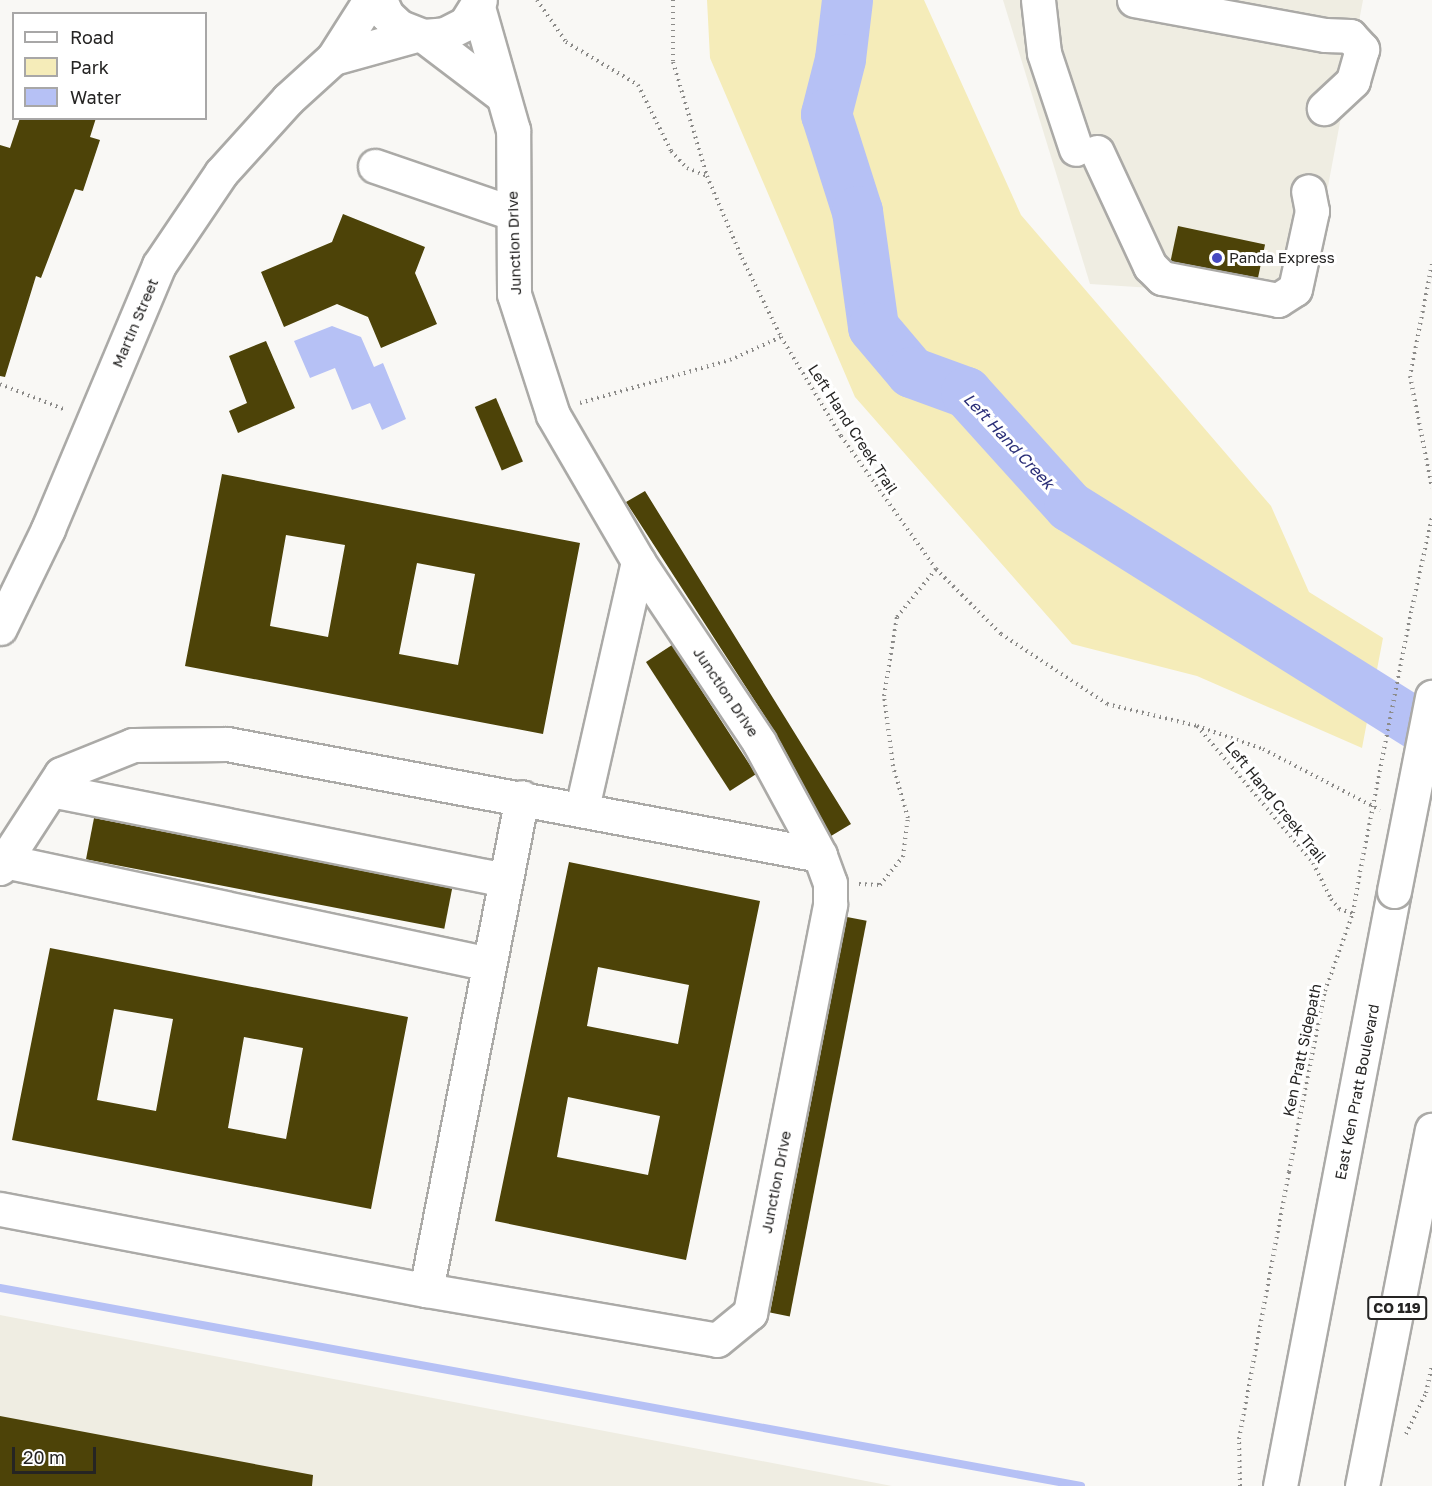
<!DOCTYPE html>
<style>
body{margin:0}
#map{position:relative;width:1432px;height:1486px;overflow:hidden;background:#f9f8f5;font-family:"Golos Text",sans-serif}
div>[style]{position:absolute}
.built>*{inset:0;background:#efede2}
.green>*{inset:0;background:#f5ecb9}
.water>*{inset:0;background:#b6c1f5}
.stream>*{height:8px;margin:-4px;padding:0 4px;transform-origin:4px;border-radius:4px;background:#b6c1f5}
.river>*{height:51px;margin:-25.5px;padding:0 25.5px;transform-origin:25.5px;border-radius:25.5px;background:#b6c1f5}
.building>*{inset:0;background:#4d4308;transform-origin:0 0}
.path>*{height:4px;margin-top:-2px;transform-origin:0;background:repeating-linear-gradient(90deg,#8c8b89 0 1.5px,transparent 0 6px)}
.roads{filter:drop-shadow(2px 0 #abaaa7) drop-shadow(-2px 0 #abaaa7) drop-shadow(0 2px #abaaa7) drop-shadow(0 -2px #abaaa7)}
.minor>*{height:33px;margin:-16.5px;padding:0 16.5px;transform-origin:16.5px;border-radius:16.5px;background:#fff}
.highway>*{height:33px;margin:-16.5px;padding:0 16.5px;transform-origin:16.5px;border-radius:16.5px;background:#fff}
.path-bridge>*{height:4px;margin-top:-2px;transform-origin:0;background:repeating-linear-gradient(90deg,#8c8b89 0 1.5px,transparent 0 6px)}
.bridges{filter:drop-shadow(2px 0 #abaaa7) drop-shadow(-2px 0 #abaaa7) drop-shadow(0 2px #abaaa7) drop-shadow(0 -2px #abaaa7)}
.highway-bridge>*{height:33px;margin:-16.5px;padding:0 16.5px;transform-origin:16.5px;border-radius:16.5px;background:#fff}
.dots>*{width:16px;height:16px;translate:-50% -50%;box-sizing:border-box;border:3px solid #fff;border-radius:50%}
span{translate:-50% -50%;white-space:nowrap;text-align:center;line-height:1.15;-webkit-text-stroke:6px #fff;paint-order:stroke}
.shield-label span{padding:2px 4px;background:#fff;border:2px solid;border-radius:4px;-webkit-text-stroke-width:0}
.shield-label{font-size:14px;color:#252423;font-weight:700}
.street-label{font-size:15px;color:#252423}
.poi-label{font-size:15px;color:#252423}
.left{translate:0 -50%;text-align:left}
.water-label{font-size:16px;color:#2b2f78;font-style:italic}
.legend{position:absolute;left:12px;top:12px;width:195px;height:108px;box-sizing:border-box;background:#fff;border:2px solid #a8a7a7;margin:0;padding:8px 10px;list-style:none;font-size:18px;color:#252423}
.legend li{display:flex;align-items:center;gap:12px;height:30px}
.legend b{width:30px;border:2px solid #a8a7a7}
.scale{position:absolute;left:12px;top:1447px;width:84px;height:27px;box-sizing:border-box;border:3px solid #252423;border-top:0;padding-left:8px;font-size:18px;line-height:21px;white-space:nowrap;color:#252423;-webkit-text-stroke:4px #fff;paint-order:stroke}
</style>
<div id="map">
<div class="built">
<div style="clip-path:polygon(1003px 0,1363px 0,1307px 298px,1090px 284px)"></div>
<div style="clip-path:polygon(0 1315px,892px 1486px,0 1486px)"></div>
</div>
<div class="green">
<div style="clip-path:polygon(707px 0,924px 0,1021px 215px,1271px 506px,1309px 592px,1383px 638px,1362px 748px,1197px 676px,1072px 644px,855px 397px,710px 58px)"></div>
</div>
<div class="water">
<div style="clip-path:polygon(332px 326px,361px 337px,374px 367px,383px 363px,406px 419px,382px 430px,370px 403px,352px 410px,335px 368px,310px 378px,294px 341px)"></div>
</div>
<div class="stream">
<div style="left:0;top:1288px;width:1099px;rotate:10.38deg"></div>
</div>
<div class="river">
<div style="left:847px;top:0;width:59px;rotate:96.8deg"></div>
<div style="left:840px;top:59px;width:57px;rotate:104.3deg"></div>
<div style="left:826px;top:114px;width:102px;rotate:72.3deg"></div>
<div style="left:857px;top:211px;width:117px;rotate:82.1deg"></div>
<div style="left:873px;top:327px;width:59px;rotate:49.8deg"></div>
<div style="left:911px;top:372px;width:59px;rotate:20deg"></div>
<div style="left:966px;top:392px;width:154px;rotate:47.9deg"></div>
<div style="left:1069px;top:506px;width:429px;rotate:32.1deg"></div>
</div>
<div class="building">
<div style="clip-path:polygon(20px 118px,96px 118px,90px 137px,100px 140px,83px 191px,75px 189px,41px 278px,36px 276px,5px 377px,0 376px,0 145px,10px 148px)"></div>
<div style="clip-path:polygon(343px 214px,425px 247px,415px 273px,437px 324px,381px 348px,368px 317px,337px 304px,284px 327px,261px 272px,332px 242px)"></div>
<div style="left:1178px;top:226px;width:89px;height:36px;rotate:12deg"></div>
<div style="clip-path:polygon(266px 341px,295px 408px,238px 433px,229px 411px,247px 403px,229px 356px)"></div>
<div style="left:496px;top:398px;width:69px;height:23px;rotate:67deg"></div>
<div style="clip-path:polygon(evenodd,222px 474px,580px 543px,543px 734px,185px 666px,222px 474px,286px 535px,345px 545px,328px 637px,270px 626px,286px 535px,222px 474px,417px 563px,475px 574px,458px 665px,399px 654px,417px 563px)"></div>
<div style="clip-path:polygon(645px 491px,851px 824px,831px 836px,775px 732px,626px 502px)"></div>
<div style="left:672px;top:645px;width:154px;height:31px;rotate:57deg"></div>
<div style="left:94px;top:818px;width:365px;height:42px;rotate:11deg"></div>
<div style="clip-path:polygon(evenodd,569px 862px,760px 901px,686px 1260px,495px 1221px,569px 862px,598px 967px,689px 985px,678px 1044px,587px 1026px,598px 967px,569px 862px,568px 1097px,660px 1116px,648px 1175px,557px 1157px,568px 1097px)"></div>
<div style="left:847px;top:917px;width:20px;height:403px;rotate:11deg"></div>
<div style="clip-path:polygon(evenodd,50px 948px,408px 1017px,371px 1209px,12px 1140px,50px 948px,114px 1009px,173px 1019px,156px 1111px,97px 1100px,114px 1009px,50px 948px,244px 1037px,303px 1048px,286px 1139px,228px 1128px,244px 1037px)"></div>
<div style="clip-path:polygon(0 1416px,313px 1475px,312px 1486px,0 1486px)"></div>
</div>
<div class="path">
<div style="left:537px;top:0;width:51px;rotate:55.4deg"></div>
<div style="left:566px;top:42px;width:84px;rotate:30.8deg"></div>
<div style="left:638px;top:85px;width:74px;rotate:63.4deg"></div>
<div style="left:671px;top:151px;width:23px;rotate:47deg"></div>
<div style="left:687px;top:168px;width:22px;rotate:22deg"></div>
<div style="left:673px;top:0;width:62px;rotate:90deg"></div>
<div style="left:673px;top:62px;width:119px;rotate:73.4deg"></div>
<div style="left:707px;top:176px;width:89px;rotate:66.9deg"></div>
<div style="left:742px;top:258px;width:88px;rotate:63.7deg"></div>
<div style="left:781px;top:337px;width:116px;rotate:58.8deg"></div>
<div style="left:841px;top:436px;width:163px;rotate:54.5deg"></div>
<div style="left:936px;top:569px;width:92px;rotate:45deg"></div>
<div style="left:1001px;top:634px;width:127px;rotate:33.4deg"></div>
<div style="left:1107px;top:704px;width:93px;rotate:13.7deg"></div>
<div style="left:1197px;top:726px;width:70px;rotate:19.2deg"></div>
<div style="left:1263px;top:749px;width:132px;rotate:27.5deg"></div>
<div style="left:1432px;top:264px;width:114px;rotate:101.1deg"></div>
<div style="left:1410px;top:376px;width:114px;rotate:78.9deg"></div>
<div style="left:0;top:384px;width:71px;rotate:21.5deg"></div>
<div style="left:580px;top:403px;width:156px;rotate:-16deg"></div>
<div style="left:730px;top:360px;width:56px;rotate:-24.3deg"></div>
<div style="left:1412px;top:608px;width:93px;rotate:-77.6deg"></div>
<div style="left:1197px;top:726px;width:180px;rotate:49.7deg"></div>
<div style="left:1313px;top:863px;width:40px;rotate:63.4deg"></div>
<div style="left:1331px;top:899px;width:13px;rotate:51deg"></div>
<div style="left:1339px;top:909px;width:16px;rotate:18deg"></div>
<div style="left:859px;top:884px;width:21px;rotate:3deg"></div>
<div style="left:880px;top:885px;width:36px;rotate:-51deg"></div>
<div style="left:903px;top:857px;width:39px;rotate:-83deg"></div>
<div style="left:908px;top:818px;width:54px;rotate:-106.1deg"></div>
<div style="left:893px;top:766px;width:71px;rotate:-97.3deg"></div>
<div style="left:884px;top:696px;width:80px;rotate:-80.7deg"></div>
<div style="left:897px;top:617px;width:62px;rotate:-50.9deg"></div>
<div style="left:1406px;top:1434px;width:46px;rotate:-64deg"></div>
<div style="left:1426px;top:1393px;width:29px;rotate:-78deg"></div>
<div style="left:1240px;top:1486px;width:47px;rotate:-91.2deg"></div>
<div style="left:1239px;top:1439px;width:272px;rotate:-79.4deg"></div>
<div style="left:1289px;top:1172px;width:185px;rotate:-78.8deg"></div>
<div style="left:1325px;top:991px;width:83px;rotate:-70.3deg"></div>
<div style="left:1353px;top:913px;width:42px;rotate:-80.3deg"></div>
</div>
<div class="roads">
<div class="minor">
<div style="left:380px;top:0;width:17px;rotate:65deg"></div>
<div style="left:387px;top:15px;width:18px;rotate:43deg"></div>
<div style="left:400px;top:27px;width:26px;rotate:21deg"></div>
<div style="left:424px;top:36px;width:21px;rotate:-5deg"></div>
<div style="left:445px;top:34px;width:22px;rotate:-27deg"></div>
<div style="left:465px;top:24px;width:28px;rotate:-58deg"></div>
<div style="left:1038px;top:0;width:53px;rotate:83.5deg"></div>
<div style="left:1044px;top:53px;width:101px;rotate:71.6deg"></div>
<div style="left:1134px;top:0;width:194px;rotate:10.4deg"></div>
<div style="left:1325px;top:35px;width:25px;rotate:2deg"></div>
<div style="left:1350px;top:36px;width:18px;rotate:47deg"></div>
<div style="left:1362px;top:49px;width:33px;rotate:106deg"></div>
<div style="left:1353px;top:81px;width:40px;rotate:137deg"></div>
<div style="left:424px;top:36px;width:96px;rotate:37.3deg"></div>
<div style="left:333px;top:58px;width:86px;rotate:-15.5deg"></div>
<div style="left:1097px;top:152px;width:126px;rotate:65.1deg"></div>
<div style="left:1150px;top:266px;width:17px;rotate:45deg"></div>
<div style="left:1162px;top:278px;width:118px;rotate:10.7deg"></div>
<div style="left:1278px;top:300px;width:20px;rotate:-33deg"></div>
<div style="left:1295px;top:289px;width:80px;rotate:-77.7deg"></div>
<div style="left:1312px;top:211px;width:20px;rotate:-101deg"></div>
<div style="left:375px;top:166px;width:145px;rotate:18.9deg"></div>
<div style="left:0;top:628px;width:110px;rotate:-64.1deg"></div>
<div style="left:48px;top:529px;width:286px;rotate:-67.2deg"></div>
<div style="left:159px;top:265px;width:111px;rotate:-56deg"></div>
<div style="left:221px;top:173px;width:100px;rotate:-47.8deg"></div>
<div style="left:288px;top:99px;width:61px;rotate:-42.3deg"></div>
<div style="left:333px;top:58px;width:69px;rotate:-57.5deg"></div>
<div style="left:51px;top:790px;width:463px;rotate:11.2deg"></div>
<div style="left:582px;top:808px;width:253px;rotate:-77.2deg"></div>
<div style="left:0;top:860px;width:500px;rotate:12deg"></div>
<div style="left:0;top:868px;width:112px;rotate:-57deg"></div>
<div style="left:61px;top:774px;width:78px;rotate:-21.9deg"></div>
<div style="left:133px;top:745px;width:94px;rotate:-0.6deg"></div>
<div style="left:227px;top:744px;width:603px;rotate:10.6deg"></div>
<div style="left:0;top:1209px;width:434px;rotate:10.8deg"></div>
<div style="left:426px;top:1290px;width:295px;rotate:9.7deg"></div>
<div style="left:717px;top:1340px;width:43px;rotate:-39.3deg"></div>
<div style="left:750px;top:1313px;width:417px;rotate:-78.9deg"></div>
<div style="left:830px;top:904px;width:21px;rotate:-90deg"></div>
<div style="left:830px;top:883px;width:30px;rotate:-110deg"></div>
<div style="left:820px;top:855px;width:128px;rotate:-118.4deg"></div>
<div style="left:759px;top:742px;width:218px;rotate:-123.8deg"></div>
<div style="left:638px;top:561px;width:169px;rotate:-120.2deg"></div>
<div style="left:553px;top:415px;width:127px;rotate:-107.9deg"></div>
<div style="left:514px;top:294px;width:164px;rotate:-90.3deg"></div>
<div style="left:513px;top:130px;width:128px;rotate:-105.9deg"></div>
<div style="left:426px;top:1290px;width:502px;rotate:-78.98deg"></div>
</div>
<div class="highway">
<div style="left:1280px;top:1486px;width:606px;rotate:-79.15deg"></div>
<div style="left:1362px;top:1486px;width:363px;rotate:-78.9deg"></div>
</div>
</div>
<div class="path-bridge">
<div style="left:1360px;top:872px;width:269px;rotate:-78.9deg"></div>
</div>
<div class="bridges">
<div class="highway-bridge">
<div style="left:1394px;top:891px;width:198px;rotate:-78.9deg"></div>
</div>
</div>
<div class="dots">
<div style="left:1217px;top:258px;background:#474ac0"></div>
</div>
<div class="shield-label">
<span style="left:1397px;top:1308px">CO 119</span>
</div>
<div class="street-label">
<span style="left:514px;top:243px;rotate:-92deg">Junction Drive</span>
<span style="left:135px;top:323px;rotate:-67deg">Martin Street</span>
<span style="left:853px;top:429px;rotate:57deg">Left Hand Creek Trail</span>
<span style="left:726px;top:692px;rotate:56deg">Junction Drive</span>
<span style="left:1276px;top:802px;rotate:51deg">Left Hand Creek Trail</span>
<span style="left:1302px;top:1050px;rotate:-78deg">Ken Pratt Sidepath</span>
<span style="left:1357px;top:1092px;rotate:-79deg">East Ken Pratt Boulevard</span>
<span style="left:776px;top:1182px;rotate:-79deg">Junction Drive</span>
</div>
<div class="poi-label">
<span class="left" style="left:1229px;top:258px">Panda Express</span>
</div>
<div class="water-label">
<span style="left:1009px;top:441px;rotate:47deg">Left Hand Creek</span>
</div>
<ul class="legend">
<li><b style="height:8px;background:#fff"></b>Road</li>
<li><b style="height:16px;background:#f5ecb9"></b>Park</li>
<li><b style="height:16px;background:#b6c1f5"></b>Water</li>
</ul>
<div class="scale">20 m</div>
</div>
